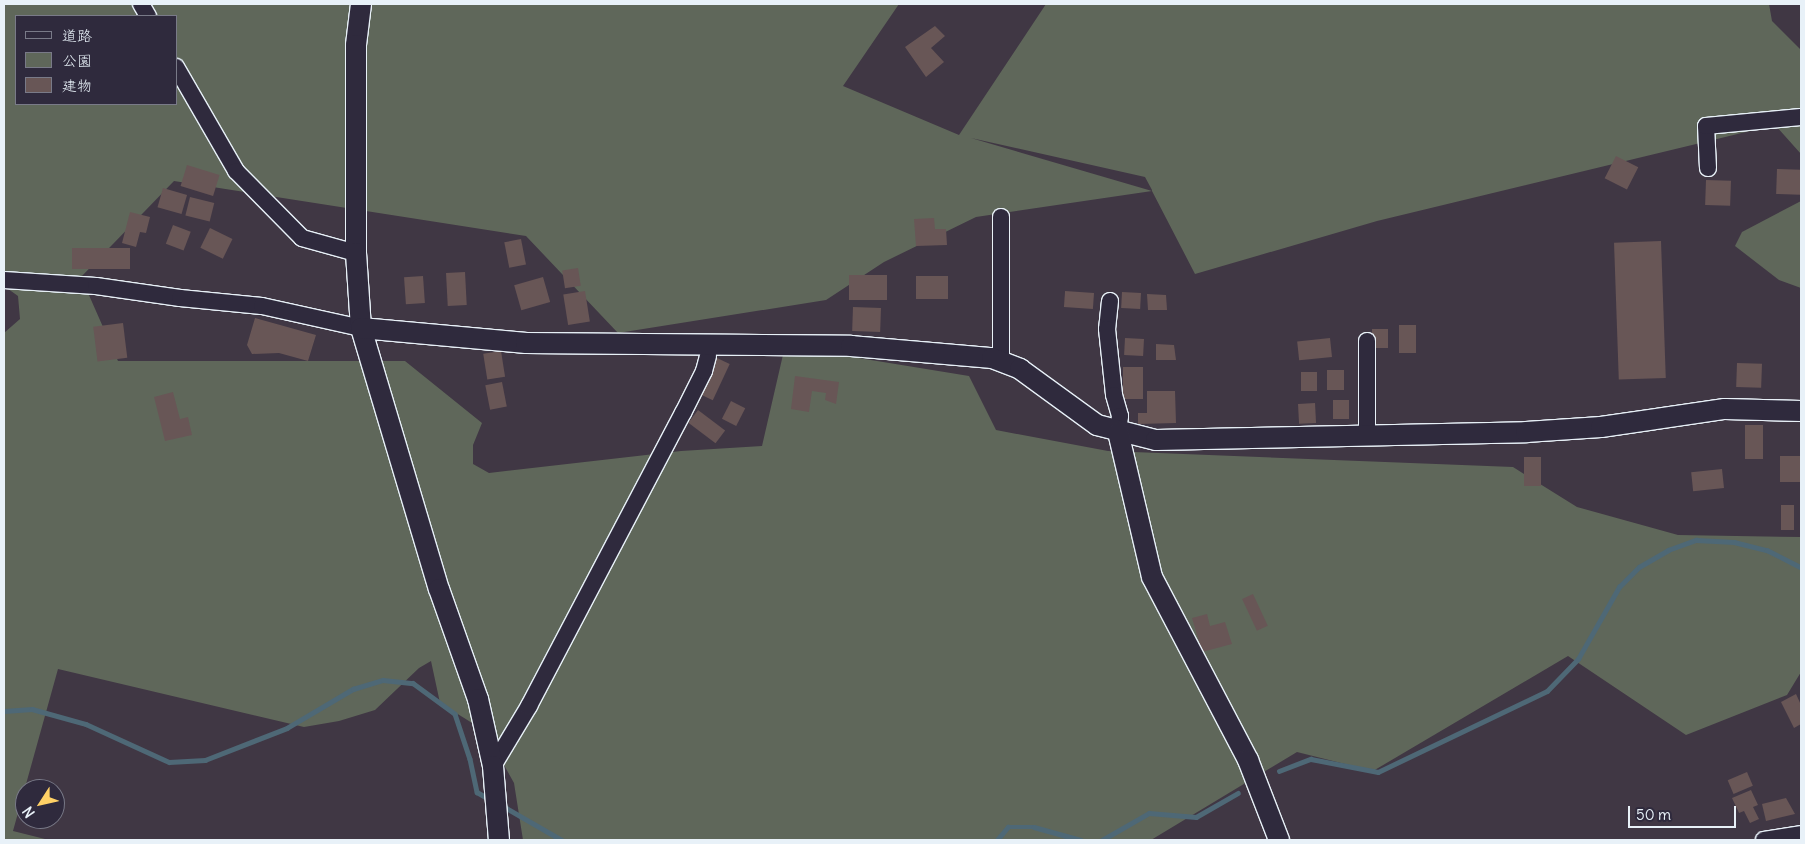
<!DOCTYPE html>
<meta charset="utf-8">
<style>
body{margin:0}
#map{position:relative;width:1805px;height:844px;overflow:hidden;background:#403744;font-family:Delius,"Klee One",sans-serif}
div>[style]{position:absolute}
.green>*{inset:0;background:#5f675a}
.stream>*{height:4.5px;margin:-2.25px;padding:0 2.25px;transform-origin:2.25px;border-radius:2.25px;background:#4e6876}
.building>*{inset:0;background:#685656;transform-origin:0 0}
.roads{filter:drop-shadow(1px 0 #e8f1f8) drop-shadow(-1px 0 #e8f1f8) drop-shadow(0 1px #e8f1f8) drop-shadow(0 -1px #e8f1f8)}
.minor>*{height:16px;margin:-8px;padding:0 8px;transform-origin:8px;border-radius:8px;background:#2f2a3d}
.tertiary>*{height:20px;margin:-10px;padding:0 10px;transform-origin:10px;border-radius:10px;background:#2f2a3d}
span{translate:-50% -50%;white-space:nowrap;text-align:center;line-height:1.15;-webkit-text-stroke:4px #2f2a3d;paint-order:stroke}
.frame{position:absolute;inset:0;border:5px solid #e8f1f8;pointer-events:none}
.legend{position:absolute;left:15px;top:15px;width:162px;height:90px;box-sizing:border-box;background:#2f2a3d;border:1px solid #797a88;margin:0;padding:6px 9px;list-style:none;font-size:15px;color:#e8f1f8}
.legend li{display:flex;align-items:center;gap:10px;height:25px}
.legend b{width:25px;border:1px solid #797a88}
.north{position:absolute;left:15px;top:779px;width:50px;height:50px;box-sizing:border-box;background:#2f2a3d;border:1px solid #797a88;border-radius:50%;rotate:235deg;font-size:14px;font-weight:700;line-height:20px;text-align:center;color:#e8f1f8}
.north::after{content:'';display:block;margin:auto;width:18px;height:22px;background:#ffd166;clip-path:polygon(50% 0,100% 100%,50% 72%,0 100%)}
.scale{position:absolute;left:1628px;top:806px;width:108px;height:22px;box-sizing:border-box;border:2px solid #e8f1f8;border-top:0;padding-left:6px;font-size:15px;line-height:18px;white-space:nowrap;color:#e8f1f8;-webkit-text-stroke:4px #2f2a3d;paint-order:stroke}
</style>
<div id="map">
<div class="green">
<div style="clip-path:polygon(evenodd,4px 4px,899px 4px,843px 86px,959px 135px,1046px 4px,1769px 4px,1772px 21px,1801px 50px,1801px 154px,1775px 125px,1377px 221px,1195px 274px,1152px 191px,976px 217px,884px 262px,826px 300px,618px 333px,526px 236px,174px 181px,81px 277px,118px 361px,405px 361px,482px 423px,473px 445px,473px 464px,489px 473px,681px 451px,762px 446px,785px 346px,969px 376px,996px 430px,1108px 451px,1513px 467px,1577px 507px,1678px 535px,1801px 537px,1801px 672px,1787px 695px,1686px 735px,1568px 656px,1373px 771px,1297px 752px,1151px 840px,523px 840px,514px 783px,485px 731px,440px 703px,431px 661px,419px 668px,375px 710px,339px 721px,304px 727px,58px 669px,13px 831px,49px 840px,4px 840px,4px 333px,20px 319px,18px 296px,4px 286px,4px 4px,16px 16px,176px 16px,176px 104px,16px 104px,16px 16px,4px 4px,971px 138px,1145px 177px,1152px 190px,1152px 191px,971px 138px)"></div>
<div style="clip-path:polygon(1801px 201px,1801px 288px,1779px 280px,1735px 246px,1742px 232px)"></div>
</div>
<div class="stream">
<div style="left:4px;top:711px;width:28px;rotate:-4deg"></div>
<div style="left:32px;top:709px;width:56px;rotate:15.5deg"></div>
<div style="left:86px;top:724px;width:91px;rotate:24.6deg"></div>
<div style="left:169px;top:762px;width:36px;rotate:-3deg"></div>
<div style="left:205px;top:760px;width:88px;rotate:-21.3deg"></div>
<div style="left:287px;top:728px;width:77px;rotate:-30.6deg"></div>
<div style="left:353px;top:689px;width:31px;rotate:-17deg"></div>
<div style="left:383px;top:680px;width:30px;rotate:6deg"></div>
<div style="left:413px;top:683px;width:52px;rotate:36.4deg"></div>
<div style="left:455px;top:714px;width:47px;rotate:71.6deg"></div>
<div style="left:470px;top:759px;width:34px;rotate:78deg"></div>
<div style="left:477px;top:792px;width:14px;rotate:30deg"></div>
<div style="left:1279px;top:771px;width:34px;rotate:-21deg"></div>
<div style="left:1311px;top:759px;width:68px;rotate:11deg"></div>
<div style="left:1378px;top:772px;width:187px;rotate:-25.6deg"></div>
<div style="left:1547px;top:691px;width:45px;rotate:-45.9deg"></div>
<div style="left:1578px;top:659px;width:83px;rotate:-60.3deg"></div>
<div style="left:1619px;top:587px;width:28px;rotate:-45deg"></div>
<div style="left:1639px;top:567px;width:34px;rotate:-30deg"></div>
<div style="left:1668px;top:550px;width:30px;rotate:-20deg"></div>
<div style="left:1696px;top:540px;width:38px;rotate:3deg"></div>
<div style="left:1734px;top:542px;width:34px;rotate:14deg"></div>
<div style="left:1767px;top:550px;width:38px;rotate:27deg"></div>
<div style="left:503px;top:806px;width:68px;rotate:30deg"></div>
<div style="left:997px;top:840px;width:17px;rotate:-50deg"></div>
<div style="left:1008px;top:827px;width:26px"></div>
<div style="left:1034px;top:827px;width:49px;rotate:15.5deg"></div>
<div style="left:1102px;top:840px;width:54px;rotate:-29.9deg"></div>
<div style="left:1149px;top:813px;width:47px;rotate:4.9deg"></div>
<div style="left:1196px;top:817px;width:48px;rotate:-29.7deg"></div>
</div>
<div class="building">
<div style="clip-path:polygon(935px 26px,945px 36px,931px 48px,944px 62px,926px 77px,905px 47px)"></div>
<div style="left:1616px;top:156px;width:25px;height:25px;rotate:27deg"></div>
<div style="left:187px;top:165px;width:34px;height:22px;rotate:17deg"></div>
<div style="left:1777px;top:169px;width:24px;height:25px;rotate:2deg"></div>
<div style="left:1706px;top:180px;width:25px;height:25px;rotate:2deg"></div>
<div style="left:163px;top:188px;width:25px;height:20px;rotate:16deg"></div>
<div style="left:190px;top:197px;width:25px;height:19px;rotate:14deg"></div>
<div style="clip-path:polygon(130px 212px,150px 217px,146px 233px,140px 232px,136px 247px,122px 243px)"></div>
<div style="clip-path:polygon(934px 218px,935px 229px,946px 229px,947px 245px,916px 246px,914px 219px)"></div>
<div style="left:173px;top:225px;width:19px;height:20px;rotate:21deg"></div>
<div style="left:210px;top:228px;width:25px;height:22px;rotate:26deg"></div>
<div style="left:521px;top:239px;width:26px;height:17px;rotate:79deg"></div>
<div style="left:1661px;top:241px;width:137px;height:47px;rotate:88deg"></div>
<div style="left:72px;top:248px;width:58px;height:21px"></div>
<div style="left:578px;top:268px;width:18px;height:16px;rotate:81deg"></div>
<div style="left:465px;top:272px;width:33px;height:19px;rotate:87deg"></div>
<div style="left:849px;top:275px;width:38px;height:25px"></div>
<div style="left:423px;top:276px;width:27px;height:19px;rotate:86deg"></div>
<div style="left:916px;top:276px;width:32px;height:23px"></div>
<div style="left:543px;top:277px;width:26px;height:30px;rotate:74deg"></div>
<div style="left:585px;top:291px;width:31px;height:22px;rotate:81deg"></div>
<div style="left:1122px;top:292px;width:19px;height:16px;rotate:3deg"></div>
<div style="left:1094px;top:293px;width:16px;height:29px;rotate:94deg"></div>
<div style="clip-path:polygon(1147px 294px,1166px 295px,1167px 310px,1148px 310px)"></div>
<div style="left:853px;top:307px;width:28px;height:24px;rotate:2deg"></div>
<div style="clip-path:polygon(255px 318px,316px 335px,308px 361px,279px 353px,252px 354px,247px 345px)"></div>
<div style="left:123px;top:323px;width:35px;height:30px;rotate:83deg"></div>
<div style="left:1399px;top:325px;width:17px;height:28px"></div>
<div style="left:1372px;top:329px;width:16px;height:19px"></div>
<div style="left:1125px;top:338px;width:19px;height:17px;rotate:3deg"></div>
<div style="left:1330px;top:338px;width:19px;height:33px;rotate:84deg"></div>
<div style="clip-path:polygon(1156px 344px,1174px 345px,1176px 360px,1156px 360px)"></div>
<div style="left:501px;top:351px;width:26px;height:18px;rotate:81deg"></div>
<div style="left:717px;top:358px;width:14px;height:40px;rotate:25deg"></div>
<div style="left:1737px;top:363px;width:25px;height:24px;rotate:2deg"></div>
<div style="left:1123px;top:367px;width:20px;height:32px"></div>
<div style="left:1327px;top:370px;width:17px;height:20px"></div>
<div style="left:1301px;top:372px;width:16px;height:19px"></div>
<div style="clip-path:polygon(795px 376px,839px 382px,836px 404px,825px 400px,826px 393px,812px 391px,809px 412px,791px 409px)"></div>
<div style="left:502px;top:382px;width:25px;height:17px;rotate:79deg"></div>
<div style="clip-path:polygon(1147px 391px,1175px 391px,1176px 423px,1138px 424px,1138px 413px,1147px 413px)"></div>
<div style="clip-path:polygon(173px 392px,180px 419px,188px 417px,192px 435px,165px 441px,154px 397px)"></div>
<div style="left:1333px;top:400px;width:16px;height:19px"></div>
<div style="left:731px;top:401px;width:16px;height:20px;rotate:27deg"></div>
<div style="left:1315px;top:403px;width:20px;height:17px;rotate:87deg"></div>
<div style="left:698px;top:410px;width:34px;height:16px;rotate:37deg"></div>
<div style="left:1745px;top:425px;width:18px;height:34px"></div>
<div style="left:1780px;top:456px;width:21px;height:26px"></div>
<div style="left:1524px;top:457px;width:17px;height:29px"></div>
<div style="left:1722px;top:469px;width:19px;height:31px;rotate:84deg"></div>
<div style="left:1781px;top:505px;width:13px;height:25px"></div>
<div style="left:1253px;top:594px;width:35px;height:12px;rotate:65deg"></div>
<div style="clip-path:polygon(1207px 614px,1210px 626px,1225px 622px,1232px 644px,1202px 652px,1192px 618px)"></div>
<div style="clip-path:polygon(1796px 694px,1801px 705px,1801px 724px,1794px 728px,1781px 702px)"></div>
<div style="left:1747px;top:772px;width:15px;height:21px;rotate:67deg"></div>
<div style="clip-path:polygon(1751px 790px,1758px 805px,1753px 807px,1759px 819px,1750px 823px,1744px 811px,1739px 813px,1732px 798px)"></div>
<div style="clip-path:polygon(1786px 798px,1795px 814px,1766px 821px,1762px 804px)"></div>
</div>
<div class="roads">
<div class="minor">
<div style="left:141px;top:4px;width:14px;rotate:60deg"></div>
<div style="left:176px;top:67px;width:120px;rotate:60deg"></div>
<div style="left:236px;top:171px;width:94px;rotate:45.4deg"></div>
<div style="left:302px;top:238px;width:56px;rotate:15.5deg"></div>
<div style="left:1708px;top:168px;width:42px;rotate:-92.7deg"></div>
<div style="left:1706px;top:126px;width:95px;rotate:-5.4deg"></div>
<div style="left:4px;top:280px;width:92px;rotate:3.7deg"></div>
<div style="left:96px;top:286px;width:85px;rotate:8.1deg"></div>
<div style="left:180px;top:298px;width:82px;rotate:5.6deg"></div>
<div style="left:262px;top:306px;width:101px;rotate:12.5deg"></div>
<div style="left:1110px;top:301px;width:28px;rotate:96deg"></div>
<div style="left:1107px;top:329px;width:66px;rotate:83.9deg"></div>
<div style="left:1114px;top:395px;width:22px;rotate:74deg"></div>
<div style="left:1120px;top:416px;width:16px;rotate:97deg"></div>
<div style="left:1367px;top:341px;width:94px;rotate:90deg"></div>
<div style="left:1001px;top:362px;width:145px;rotate:-90deg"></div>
<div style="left:493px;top:766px;width:70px;rotate:-59deg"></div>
<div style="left:529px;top:706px;width:331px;rotate:-62.3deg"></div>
<div style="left:683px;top:413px;width:47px;rotate:-63.4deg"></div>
<div style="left:704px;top:371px;width:16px;rotate:-75deg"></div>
<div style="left:1764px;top:840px;width:37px;rotate:-9deg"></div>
</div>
<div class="tertiary">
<div style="left:361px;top:4px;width:41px;rotate:97deg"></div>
<div style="left:356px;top:45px;width:208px;rotate:90deg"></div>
<div style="left:356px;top:253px;width:75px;rotate:86.2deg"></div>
<div style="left:361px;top:328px;width:272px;rotate:73.4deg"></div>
<div style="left:439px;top:589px;width:117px;rotate:70.5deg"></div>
<div style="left:478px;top:699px;width:69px;rotate:77.4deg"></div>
<div style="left:493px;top:766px;width:74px;rotate:85.4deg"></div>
<div style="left:361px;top:328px;width:166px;rotate:5.2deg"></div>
<div style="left:526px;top:343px;width:325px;rotate:0.5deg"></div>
<div style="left:851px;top:346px;width:142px;rotate:4.9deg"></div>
<div style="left:992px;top:358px;width:30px;rotate:21deg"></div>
<div style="left:1020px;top:369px;width:95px;rotate:36deg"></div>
<div style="left:1097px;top:425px;width:61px;rotate:14.3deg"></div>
<div style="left:1156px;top:440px;width:370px;rotate:-1.2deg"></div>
<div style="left:1526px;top:432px;width:75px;rotate:-3.8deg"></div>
<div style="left:1601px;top:427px;width:125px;rotate:-8.3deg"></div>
<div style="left:1725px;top:409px;width:76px;rotate:1.5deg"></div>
<div style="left:1118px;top:432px;width:149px;rotate:76.8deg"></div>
<div style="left:1152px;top:577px;width:207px;rotate:62.3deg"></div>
<div style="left:1248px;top:760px;width:86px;rotate:68.8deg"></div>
</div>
</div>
<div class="frame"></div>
<ul class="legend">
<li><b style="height:6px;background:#2f2a3d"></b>道路</li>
<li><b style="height:14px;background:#5f675a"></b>公園</li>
<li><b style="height:14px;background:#685656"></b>建物</li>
</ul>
<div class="north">N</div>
<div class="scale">50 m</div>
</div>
